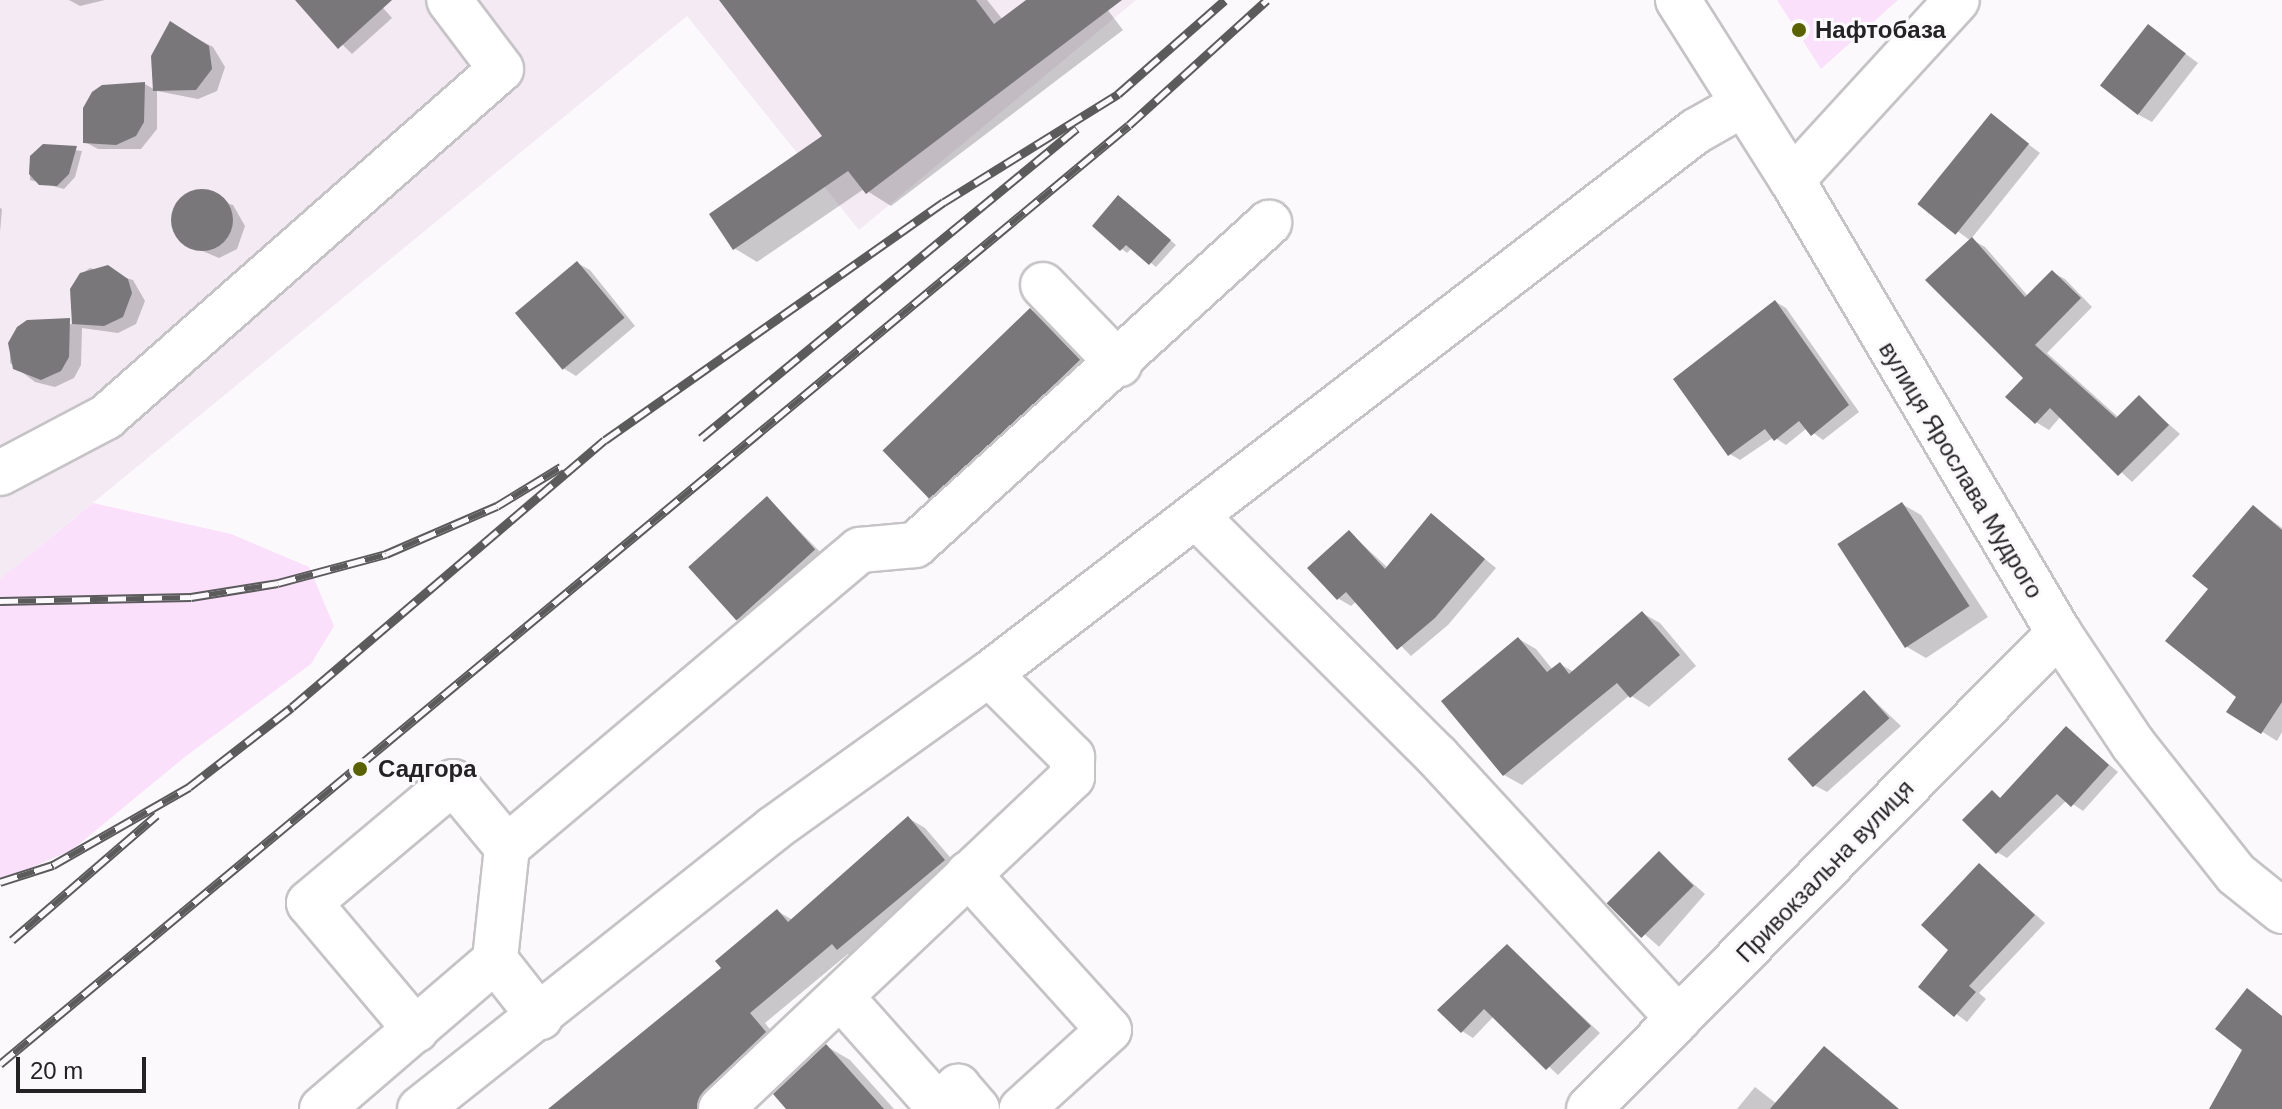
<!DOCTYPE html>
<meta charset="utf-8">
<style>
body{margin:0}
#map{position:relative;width:2282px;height:1109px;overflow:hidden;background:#fcf9fc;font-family:Helvetica,sans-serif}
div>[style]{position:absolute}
.built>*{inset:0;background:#f3eaf3}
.green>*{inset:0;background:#fae0fb}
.shadow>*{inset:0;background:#0003;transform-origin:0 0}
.building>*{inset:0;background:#79777a;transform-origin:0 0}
.round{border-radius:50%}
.roads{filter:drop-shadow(2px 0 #c6c3c6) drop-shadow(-2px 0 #c6c3c6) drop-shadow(0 2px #c6c3c6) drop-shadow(0 -2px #c6c3c6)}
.minor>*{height:44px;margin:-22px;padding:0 22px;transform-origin:22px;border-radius:22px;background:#fff}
.major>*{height:44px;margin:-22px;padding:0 22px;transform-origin:22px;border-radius:22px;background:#fff}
.rail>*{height:9px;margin-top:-4.5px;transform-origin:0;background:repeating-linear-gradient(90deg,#fcf9fc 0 18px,#5c5b5c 0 36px);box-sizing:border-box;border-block:2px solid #5c5b5c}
.dots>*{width:22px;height:22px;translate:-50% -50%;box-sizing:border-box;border:4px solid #fcf9fc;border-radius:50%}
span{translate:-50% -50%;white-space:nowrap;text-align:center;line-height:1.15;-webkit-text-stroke:6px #fcf9fc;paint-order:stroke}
.poi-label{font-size:24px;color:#242324;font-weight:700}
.left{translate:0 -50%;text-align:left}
.street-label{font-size:24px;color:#242324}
.scale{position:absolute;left:16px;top:1057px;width:130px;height:36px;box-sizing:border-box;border:4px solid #242324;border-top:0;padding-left:10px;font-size:24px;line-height:28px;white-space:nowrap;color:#242324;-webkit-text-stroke:6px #fcf9fc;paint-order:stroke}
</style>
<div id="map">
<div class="built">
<div style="clip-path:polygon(0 0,1136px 0,859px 230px,687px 16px,0 579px)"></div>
</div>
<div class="green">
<div style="clip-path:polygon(1777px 0,1898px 0,1821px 69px)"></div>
<div style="clip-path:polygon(93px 503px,231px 534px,309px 567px,334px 626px,311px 664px,186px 756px,72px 850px,0 881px,0 579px)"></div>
</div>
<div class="shadow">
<div style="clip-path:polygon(69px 0,105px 0,80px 6px)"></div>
<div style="clip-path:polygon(297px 0,376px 0,392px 18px,352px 54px)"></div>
<div style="clip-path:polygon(722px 0,987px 0,1003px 20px,1030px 0,1100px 0,1123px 30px,891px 206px,864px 189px,757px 262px,734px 248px,825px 136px)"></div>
<div style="clip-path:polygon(2149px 27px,2198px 63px,2152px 122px,2139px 115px)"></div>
<div style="clip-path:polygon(189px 34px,213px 47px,225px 67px,217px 91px,198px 99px,157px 91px,157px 129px,141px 149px,98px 149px,85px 142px,145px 84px,155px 90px)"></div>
<div style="clip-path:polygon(1991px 116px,2040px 153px,1971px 239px,1985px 247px,2028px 296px,2052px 272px,2065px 279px,2092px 307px,2047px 353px,2119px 418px,2139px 398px,2180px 434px,2132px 482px,2061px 416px,2049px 430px,2036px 422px,2026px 377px,1971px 241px,1921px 204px)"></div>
<div style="clip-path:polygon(44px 146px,82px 151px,75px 177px,64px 189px,30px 180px,30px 163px)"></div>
<div style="clip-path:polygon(192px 193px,233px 205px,245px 226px,237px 249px,219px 258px,186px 244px,174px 228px,173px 214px)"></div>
<div style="clip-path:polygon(1125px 201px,1176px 245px,1156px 267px,1132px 248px,1127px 253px,1122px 249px,1094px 226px)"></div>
<div style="clip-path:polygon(0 208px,2px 209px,0 232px)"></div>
<div style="clip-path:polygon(577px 263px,590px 270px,635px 326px,576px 376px,563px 368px)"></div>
<div style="clip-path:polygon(90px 268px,133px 280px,145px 301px,136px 324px,118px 333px,82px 328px,81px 365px,74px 378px,55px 387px,35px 382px,10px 363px,10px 344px,74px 323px,81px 274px)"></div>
<div style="clip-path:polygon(1776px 302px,1786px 308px,1859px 412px,1823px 440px,1807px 428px,1786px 445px,1774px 437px,1740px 460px,1730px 454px)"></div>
<div style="clip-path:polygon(1031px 310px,1050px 321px,1098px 372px,946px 510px,928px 499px)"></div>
<div style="clip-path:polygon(768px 499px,826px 558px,750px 626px,737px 619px)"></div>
<div style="clip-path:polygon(1902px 504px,1921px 515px,1988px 617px,1926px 658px,1907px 647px)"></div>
<div style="clip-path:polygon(2254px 507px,2282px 528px,2282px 732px,2277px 741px,2229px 711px,2238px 696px,2210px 588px)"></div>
<div style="clip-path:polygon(1432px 516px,1496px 568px,1448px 625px,1411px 656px,1357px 601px,1351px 606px,1339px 599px,1310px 568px,1349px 532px,1388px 568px)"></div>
<div style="clip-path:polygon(1642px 613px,1660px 623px,1696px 666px,1649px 707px,1630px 695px,1522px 785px,1504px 775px,1519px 639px,1536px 649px,1553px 670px,1560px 664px,1574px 672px)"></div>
<div style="clip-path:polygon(1865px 692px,1901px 726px,1827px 792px,1814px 785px)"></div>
<div style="clip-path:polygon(2066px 728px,2118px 772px,2083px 811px,2067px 800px,2007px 858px,1997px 852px,1992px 793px,2002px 799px)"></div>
<div style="clip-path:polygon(908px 818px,925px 828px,961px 870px,855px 958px,848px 954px,765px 1023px,781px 1043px,717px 1109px,551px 1109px,724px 968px,777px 911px,793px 920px)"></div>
<div style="left:1659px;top:854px;width:61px;height:70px;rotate:41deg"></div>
<div style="clip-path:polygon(1979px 865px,2045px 923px,1979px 993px,1986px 999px,1967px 1022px,1921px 987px,1951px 950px)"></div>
<div style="clip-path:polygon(1507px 946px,1600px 1033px,1558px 1075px,1494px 1016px,1473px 1038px,1462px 1031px)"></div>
<div style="clip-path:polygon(826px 1046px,850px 1060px,894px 1109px,789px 1109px)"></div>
<div style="clip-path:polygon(1755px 1087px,1777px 1104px,1873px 1109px,1737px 1109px)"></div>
</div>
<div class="building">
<div style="clip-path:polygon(295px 0,392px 0,338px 49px)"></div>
<div style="clip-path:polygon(719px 0,976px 0,994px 24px,1026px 0,1122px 0,866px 194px,848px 171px,733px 250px,709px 214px,822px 136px)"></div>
<div style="clip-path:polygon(170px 21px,209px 46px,212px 69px,196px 90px,153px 91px,151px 56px)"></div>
<div style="left:2148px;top:24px;width:48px;height:78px;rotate:38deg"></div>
<div style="clip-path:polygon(145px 82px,144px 122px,136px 136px,116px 145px,83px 143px,83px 108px,92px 92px,102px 85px)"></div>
<div style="left:1991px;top:113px;width:49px;height:117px;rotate:39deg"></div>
<div style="clip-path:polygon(43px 144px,77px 146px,69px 174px,57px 186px,39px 185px,29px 174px,30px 156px)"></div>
<div class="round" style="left:171px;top:189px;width:62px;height:62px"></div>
<div style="clip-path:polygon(1118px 195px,1171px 240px,1149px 265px,1126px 245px,1120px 251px,1092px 226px)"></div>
<div style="clip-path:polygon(1972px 237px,2025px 297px,2052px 270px,2081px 298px,2035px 345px,2116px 418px,2139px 395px,2169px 425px,2118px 476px,2050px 408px,2035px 424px,2005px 397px,2023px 378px,1925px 280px)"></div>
<div style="left:577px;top:261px;width:74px;height:81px;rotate:50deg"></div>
<div style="clip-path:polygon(108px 265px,128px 279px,132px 293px,123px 317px,104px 326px,72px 324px,70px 289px,80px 273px)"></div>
<div style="clip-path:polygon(1775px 300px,1849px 405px,1811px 436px,1799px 421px,1774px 441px,1765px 429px,1728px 456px,1673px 379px)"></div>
<div style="left:1030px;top:308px;width:72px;height:205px;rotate:46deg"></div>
<div style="clip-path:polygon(70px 318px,69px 357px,61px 371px,41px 380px,13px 369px,8px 343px,17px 327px,27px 320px)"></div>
<div style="left:767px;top:496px;width:72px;height:106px;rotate:48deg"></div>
<div style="left:1902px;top:502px;width:124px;height:77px;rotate:57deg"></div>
<div style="clip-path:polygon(2253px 505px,2282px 530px,2282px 702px,2261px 734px,2226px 712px,2236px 697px,2165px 641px,2208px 589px,2192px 576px)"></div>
<div style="clip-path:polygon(1431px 513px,1485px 559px,1435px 618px,1397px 650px,1346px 592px,1337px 600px,1307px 568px,1349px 530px,1385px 569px)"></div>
<div style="clip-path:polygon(1642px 611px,1680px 655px,1630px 698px,1617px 683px,1503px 776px,1441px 701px,1518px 637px,1547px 672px,1560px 662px,1569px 674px)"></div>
<div style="left:1864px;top:690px;width:38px;height:103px;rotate:48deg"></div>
<div style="clip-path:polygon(2066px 726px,2109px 765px,2071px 807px,2057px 794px,1996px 854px,1962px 820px,1992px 790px,2000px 798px)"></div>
<div style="clip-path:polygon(908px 816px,945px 860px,837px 950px,832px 944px,750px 1013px,766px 1032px,704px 1091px,697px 1109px,548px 1109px,721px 968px,715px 961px,777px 909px,788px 922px)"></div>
<div style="left:1659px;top:851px;width:49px;height:74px;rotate:45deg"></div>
<div style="clip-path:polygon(1979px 863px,2035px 915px,1969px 986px,1976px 992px,1954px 1017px,1918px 987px,1948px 950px,1921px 925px)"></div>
<div style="clip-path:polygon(1507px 944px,1591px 1026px,1546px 1070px,1484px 1009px,1461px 1033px,1437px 1010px)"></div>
<div style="clip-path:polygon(2247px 988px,2282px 1016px,2282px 1109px,2209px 1109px,2242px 1050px,2215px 1029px)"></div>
<div style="clip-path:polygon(826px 1044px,884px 1109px,786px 1109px,773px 1094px)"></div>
<div style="clip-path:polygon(1824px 1046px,1899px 1109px,1770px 1109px)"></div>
</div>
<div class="roads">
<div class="minor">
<div style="left:1792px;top:180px;width:244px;rotate:-47.5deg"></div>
<div style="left:1043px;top:285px;width:110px;rotate:46.1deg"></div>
<div style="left:0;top:473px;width:120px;rotate:-27.8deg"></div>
<div style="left:106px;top:417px;width:526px;rotate:-41.38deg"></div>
<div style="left:501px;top:69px;width:86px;rotate:-127deg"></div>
<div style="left:1196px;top:516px;width:340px;rotate:44.9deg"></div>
<div style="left:1437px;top:756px;width:357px;rotate:47.4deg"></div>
<div style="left:507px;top:847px;width:114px;rotate:96.1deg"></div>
<div style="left:495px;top:960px;width:73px;rotate:51.7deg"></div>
<div style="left:968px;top:874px;width:210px;rotate:47.9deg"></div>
<div style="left:1109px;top:1030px;width:118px;rotate:137.8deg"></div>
<div style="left:841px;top:997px;width:146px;rotate:48.3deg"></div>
<div style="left:938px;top:1106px;width:28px;rotate:-44deg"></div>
<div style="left:958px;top:1087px;width:29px;rotate:49deg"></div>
<div style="left:416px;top:1030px;width:166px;rotate:-130.1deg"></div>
<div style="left:309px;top:903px;width:188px;rotate:-40deg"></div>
<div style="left:453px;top:782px;width:85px;rotate:50.3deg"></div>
<div style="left:507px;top:847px;width:461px;rotate:-40.1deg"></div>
<div style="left:860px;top:550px;width:55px;rotate:-5.2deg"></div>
<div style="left:915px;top:545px;width:479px;rotate:-42.3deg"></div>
<div style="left:322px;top:1109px;width:228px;rotate:-40.7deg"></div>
<div style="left:420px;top:1109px;width:451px;rotate:-38.4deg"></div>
<div style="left:773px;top:829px;width:266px;rotate:-35.7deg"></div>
<div style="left:989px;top:674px;width:891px;rotate:-37.53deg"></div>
<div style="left:1696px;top:131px;width:53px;rotate:-29.5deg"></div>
<div style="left:721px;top:1109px;width:483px;rotate:-43.4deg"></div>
<div style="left:1072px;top:777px;width:20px;rotate:-90deg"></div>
<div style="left:1072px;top:757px;width:117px;rotate:-135deg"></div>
<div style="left:1589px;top:1109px;width:669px;rotate:-45.36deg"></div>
</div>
<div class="major">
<div style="left:1678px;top:0;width:213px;rotate:57.7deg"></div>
<div style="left:1792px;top:180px;width:526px;rotate:59.48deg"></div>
<div style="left:2059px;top:633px;width:133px;rotate:56.3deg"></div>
<div style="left:2133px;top:744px;width:166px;rotate:51.6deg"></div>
<div style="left:2236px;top:874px;width:59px;rotate:38.8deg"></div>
</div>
</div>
<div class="rail">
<div style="left:701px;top:438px;width:487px;rotate:-39.5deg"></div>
<div style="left:0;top:601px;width:191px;rotate:-1.2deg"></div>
<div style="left:191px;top:597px;width:88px;rotate:-9.1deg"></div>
<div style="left:278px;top:583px;width:112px;rotate:-15deg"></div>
<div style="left:386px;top:554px;width:121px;rotate:-23.4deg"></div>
<div style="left:497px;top:506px;width:75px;rotate:-31.4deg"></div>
<div style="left:0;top:882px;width:56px;rotate:-17.8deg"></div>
<div style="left:53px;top:865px;width:157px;rotate:-29.8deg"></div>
<div style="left:189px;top:787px;width:130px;rotate:-37.8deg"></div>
<div style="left:292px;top:707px;width:411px;rotate:-40.5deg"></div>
<div style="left:605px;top:440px;width:414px;rotate:-35.1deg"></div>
<div style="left:944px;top:202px;width:205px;rotate:-31.8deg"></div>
<div style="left:1118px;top:94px;width:142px;rotate:-41.3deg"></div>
<div style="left:12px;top:940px;width:191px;rotate:-40.8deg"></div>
<div style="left:0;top:1064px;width:1468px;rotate:-39.75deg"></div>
<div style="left:1129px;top:125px;width:186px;rotate:-42.2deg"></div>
</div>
<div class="dots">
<div style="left:1799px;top:30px;background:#5a6200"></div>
<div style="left:360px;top:769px;background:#5a6200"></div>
</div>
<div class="poi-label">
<span class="left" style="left:1815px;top:30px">Нафтобаза</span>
<span class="left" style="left:378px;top:769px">Садгора</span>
</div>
<div class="street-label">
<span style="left:1961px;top:470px;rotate:59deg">вулиця Ярослава Мудрого</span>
<span style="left:1825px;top:871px;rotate:-46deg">Привокзальна вулиця</span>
</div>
<div class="scale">20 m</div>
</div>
